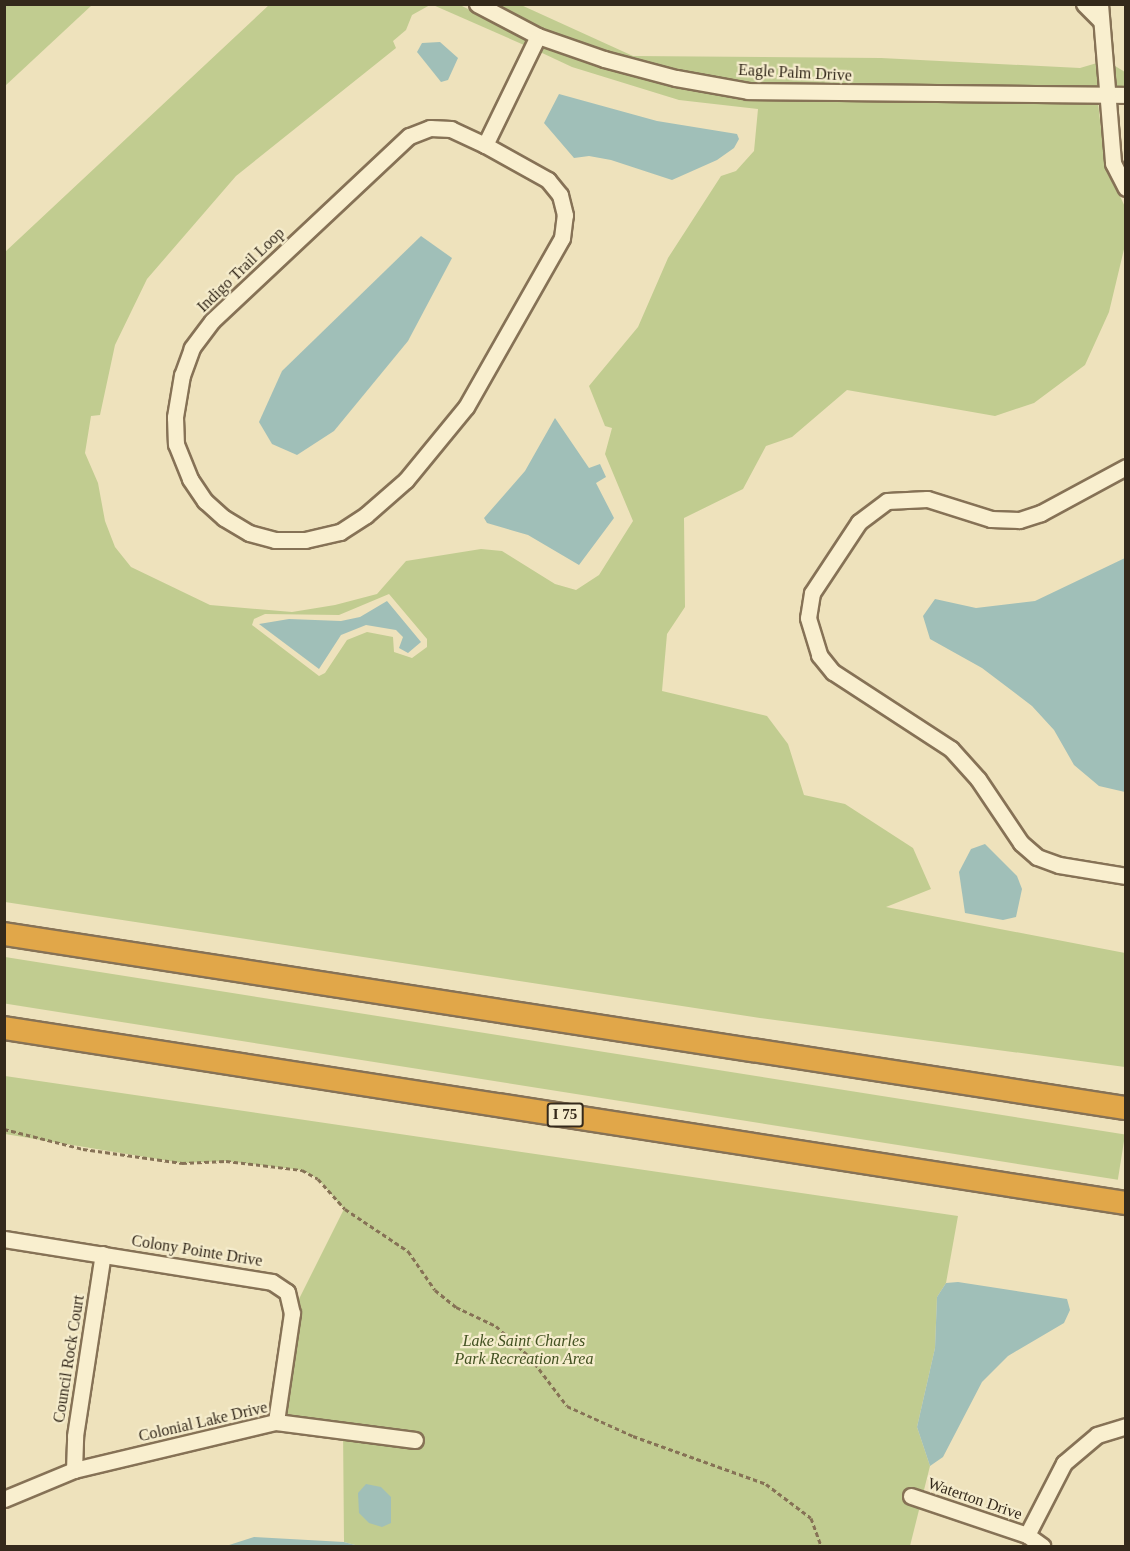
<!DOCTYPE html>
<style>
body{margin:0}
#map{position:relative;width:1130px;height:1551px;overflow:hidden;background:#eee2bc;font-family:Georgia,serif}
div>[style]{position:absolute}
.green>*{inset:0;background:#c1cc90;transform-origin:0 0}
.water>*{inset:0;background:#a0bfb8}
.path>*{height:3px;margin-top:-1.5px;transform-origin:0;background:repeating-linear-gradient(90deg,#867256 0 4.5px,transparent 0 7.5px)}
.roads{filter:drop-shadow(2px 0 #867256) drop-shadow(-2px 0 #867256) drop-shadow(0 2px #867256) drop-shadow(0 -2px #867256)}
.minor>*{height:15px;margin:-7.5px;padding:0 7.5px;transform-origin:7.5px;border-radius:7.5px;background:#f9efcf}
.highway>*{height:22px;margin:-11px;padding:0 11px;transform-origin:11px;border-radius:11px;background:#e1a749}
span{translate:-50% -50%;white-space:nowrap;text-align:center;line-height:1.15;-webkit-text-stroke:4.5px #f5eccc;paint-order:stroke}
.shield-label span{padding:2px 4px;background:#f5eccc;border:2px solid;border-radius:4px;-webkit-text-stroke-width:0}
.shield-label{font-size:15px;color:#34291b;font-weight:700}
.street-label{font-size:16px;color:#34291b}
.park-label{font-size:16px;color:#425121;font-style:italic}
.frame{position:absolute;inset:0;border:6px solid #34291b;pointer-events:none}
</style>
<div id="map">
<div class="green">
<div style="clip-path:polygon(5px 4px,92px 4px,92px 5px,5px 86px)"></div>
<div style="clip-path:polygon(evenodd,269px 5px,430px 5px,412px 15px,406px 30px,393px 41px,396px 48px,236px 176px,147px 279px,115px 345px,100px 415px,91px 416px,85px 453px,98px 483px,105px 521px,115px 547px,131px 567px,210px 605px,292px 612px,335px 605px,377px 594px,406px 561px,481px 549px,502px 551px,555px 584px,576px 590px,599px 575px,633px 521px,605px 454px,612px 428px,605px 426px,589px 386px,638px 327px,668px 258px,721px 176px,736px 171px,754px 151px,758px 109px,679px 100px,572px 67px,540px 52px,543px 46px,674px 86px,746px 99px,1098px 103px,1105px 163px,1125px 207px,1125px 245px,1109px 312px,1085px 365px,1034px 403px,995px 416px,847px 390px,792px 437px,766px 446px,743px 489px,684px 518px,685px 607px,667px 634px,662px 691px,767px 716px,788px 744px,804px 795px,845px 804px,913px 848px,931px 889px,886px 907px,1125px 953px,1125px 1067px,760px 1018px,5px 902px,5px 252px,269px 5px,389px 594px,427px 639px,427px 647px,412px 658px,394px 652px,393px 637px,367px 632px,347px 640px,325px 673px,319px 676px,252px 625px,254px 619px,265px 614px,339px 615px,389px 594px)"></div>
<div style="clip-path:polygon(433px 5px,460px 5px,527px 39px,524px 45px)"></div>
<div style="clip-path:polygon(494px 5px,521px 5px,633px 56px,881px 58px,1080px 68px,1097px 63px,1097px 87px,748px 83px,678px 71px,607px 52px,541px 29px)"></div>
<div style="clip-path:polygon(1115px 66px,1125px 72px,1125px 88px,1115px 87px)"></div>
<div style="left:5px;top:957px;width:1134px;height:46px;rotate:9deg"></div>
<div style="clip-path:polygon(5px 1076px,958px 1216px,946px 1283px,937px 1297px,935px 1348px,917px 1427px,930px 1466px,910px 1546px,359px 1546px,344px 1542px,343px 1428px,276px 1422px,292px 1313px,344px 1209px,318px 1179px,302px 1170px,226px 1161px,182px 1163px,5px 1134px)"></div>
</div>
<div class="water">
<div style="clip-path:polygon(440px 42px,458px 58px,448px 80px,441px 82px,417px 52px,422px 43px)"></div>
<div style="clip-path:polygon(559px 94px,657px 121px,737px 134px,739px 139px,734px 148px,717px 160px,672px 180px,611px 160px,589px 156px,574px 158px,544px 123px)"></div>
<div style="clip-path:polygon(421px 236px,452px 258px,408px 341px,334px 431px,297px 455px,272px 444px,259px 422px,282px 371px)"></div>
<div style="clip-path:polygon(555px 418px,589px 468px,600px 464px,606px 477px,596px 483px,614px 518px,579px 565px,528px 535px,487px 523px,484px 518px,525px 471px)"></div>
<div style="clip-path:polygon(1125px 558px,1125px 792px,1099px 786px,1074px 765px,1054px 730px,1032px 706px,982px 668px,930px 639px,923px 616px,935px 599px,976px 608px,1035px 601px)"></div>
<div style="clip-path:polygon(387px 601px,421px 642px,408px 653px,399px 648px,403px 637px,396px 630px,366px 625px,341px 635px,319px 669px,259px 624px,289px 619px,341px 621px,360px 617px)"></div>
<div style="clip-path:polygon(985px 844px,1017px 876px,1022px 889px,1016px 917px,1003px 920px,965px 913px,959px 872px,971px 849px)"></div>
<div style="clip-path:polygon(958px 1282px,1067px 1299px,1070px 1310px,1064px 1323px,1008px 1356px,982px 1382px,943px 1457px,930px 1466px,917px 1427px,935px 1348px,937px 1297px,946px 1283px)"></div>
<div style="clip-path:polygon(366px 1484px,381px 1487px,391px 1497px,391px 1523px,382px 1527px,369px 1523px,359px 1513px,358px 1493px)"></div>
<div style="clip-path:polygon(254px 1537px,344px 1542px,359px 1546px,226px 1546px)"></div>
</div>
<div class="path">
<div style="left:4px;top:1129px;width:81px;rotate:14.2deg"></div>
<div style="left:83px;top:1149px;width:100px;rotate:8deg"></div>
<div style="left:182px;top:1163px;width:44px;rotate:-2.6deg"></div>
<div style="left:226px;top:1161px;width:77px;rotate:6.8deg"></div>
<div style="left:302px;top:1170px;width:18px;rotate:29deg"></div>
<div style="left:318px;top:1179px;width:40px;rotate:48deg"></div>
<div style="left:345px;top:1209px;width:76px;rotate:33.7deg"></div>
<div style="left:408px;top:1251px;width:47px;rotate:55.3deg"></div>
<div style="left:435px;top:1290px;width:27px;rotate:39deg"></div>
<div style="left:456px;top:1307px;width:44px;rotate:25.4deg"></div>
<div style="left:496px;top:1326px;width:46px;rotate:42.4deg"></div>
<div style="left:530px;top:1357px;width:61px;rotate:52.9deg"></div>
<div style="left:567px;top:1406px;width:72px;rotate:24.4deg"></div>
<div style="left:633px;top:1436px;width:141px;rotate:19.8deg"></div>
<div style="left:766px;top:1484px;width:56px;rotate:37.1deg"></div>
<div style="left:811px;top:1518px;width:30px;rotate:70deg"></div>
</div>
<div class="roads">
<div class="minor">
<div style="left:477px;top:4px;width:69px;rotate:27.7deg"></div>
<div style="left:538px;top:36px;width:70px;rotate:19.2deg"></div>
<div style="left:604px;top:59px;width:74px;rotate:14.8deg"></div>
<div style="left:676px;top:78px;width:73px;rotate:10.2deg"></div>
<div style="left:748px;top:91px;width:378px;rotate:0.6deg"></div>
<div style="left:1084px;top:4px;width:24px;rotate:45deg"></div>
<div style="left:1100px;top:4px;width:160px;rotate:85.3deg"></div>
<div style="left:1113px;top:163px;width:28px;rotate:63deg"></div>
<div style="left:485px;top:145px;width:38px;rotate:-155deg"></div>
<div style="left:451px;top:129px;width:21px;rotate:-177deg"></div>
<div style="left:430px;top:128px;width:22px;rotate:159deg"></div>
<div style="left:409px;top:136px;width:270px;rotate:136.8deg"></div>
<div style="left:212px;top:321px;width:34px;rotate:127deg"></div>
<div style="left:192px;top:348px;width:29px;rotate:110deg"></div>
<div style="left:182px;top:375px;width:43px;rotate:99.5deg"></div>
<div style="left:175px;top:417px;width:27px;rotate:88deg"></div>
<div style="left:176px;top:444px;width:38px;rotate:68deg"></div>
<div style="left:190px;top:479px;width:27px;rotate:56deg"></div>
<div style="left:205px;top:501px;width:25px;rotate:42deg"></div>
<div style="left:224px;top:518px;width:29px;rotate:31deg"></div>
<div style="left:249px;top:533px;width:27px;rotate:15deg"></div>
<div style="left:275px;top:540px;width:30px"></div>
<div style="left:305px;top:540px;width:36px;rotate:-13deg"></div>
<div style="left:340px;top:532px;width:31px;rotate:-33deg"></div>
<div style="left:366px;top:515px;width:53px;rotate:-41.2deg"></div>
<div style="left:406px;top:480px;width:94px;rotate:-50.6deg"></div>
<div style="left:466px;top:407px;width:194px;rotate:-60.4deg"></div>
<div style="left:562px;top:238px;width:23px;rotate:-83deg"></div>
<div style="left:565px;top:215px;width:21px;rotate:-104deg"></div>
<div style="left:560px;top:195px;width:19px;rotate:-129deg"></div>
<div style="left:548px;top:180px;width:72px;rotate:-150.9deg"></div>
<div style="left:485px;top:145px;width:121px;rotate:-64.1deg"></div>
<div style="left:1126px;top:467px;width:97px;rotate:151.6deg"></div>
<div style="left:1041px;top:513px;width:23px;rotate:162deg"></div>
<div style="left:1019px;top:520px;width:28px;rotate:-178deg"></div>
<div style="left:991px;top:519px;width:67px;rotate:-162.6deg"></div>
<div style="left:927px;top:499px;width:40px;rotate:177.1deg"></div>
<div style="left:887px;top:501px;width:35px;rotate:143deg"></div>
<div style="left:859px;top:522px;width:85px;rotate:123.5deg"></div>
<div style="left:812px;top:593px;width:25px;rotate:99deg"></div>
<div style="left:808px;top:618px;width:39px;rotate:73deg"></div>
<div style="left:819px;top:655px;width:22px;rotate:51deg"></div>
<div style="left:833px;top:672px;width:141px;rotate:33.1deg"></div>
<div style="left:951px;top:749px;width:40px;rotate:48deg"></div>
<div style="left:978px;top:779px;width:77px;rotate:56.1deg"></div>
<div style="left:1021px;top:843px;width:21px;rotate:41deg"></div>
<div style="left:1037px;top:857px;width:23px;rotate:20deg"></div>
<div style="left:1059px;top:865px;width:68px;rotate:9.3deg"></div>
<div style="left:4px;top:1239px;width:271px;rotate:9.1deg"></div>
<div style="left:272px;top:1282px;width:18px;rotate:34deg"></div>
<div style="left:287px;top:1292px;width:22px;rotate:77deg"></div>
<div style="left:292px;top:1313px;width:110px;rotate:98.4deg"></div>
<div style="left:74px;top:1470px;width:34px;rotate:-88deg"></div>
<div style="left:75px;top:1436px;width:184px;rotate:-81.3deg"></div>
<div style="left:911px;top:1496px;width:122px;rotate:18.6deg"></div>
<div style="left:1027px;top:1535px;width:19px;rotate:36deg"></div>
<div style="left:4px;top:1499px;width:76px;rotate:-22.5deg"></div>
<div style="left:74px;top:1470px;width:208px;rotate:-13.4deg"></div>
<div style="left:276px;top:1422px;width:140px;rotate:7.4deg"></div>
<div style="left:1027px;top:1535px;width:81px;rotate:-62.8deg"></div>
<div style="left:1064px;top:1463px;width:43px;rotate:-40.3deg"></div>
<div style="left:1097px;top:1435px;width:30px;rotate:-17deg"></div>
</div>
<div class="highway">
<div style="left:4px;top:934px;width:1135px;rotate:8.82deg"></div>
<div style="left:4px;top:1028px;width:1136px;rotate:8.87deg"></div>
</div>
</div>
<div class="shield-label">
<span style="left:565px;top:1115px">I 75</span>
</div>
<div class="street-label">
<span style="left:795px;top:73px;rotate:3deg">Eagle Palm Drive</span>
<span style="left:241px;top:270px;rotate:-44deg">Indigo Trail Loop</span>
<span style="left:197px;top:1251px;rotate:9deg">Colony Pointe Drive</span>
<span style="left:69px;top:1359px;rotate:-81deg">Council Rock Court</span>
<span style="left:203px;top:1422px;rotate:-13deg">Colonial Lake Drive</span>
<span style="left:975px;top:1499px;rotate:19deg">Waterton Drive</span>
</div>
<div class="park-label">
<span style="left:524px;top:1350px">Lake Saint Charles<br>Park Recreation Area</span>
</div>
<div class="frame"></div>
</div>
